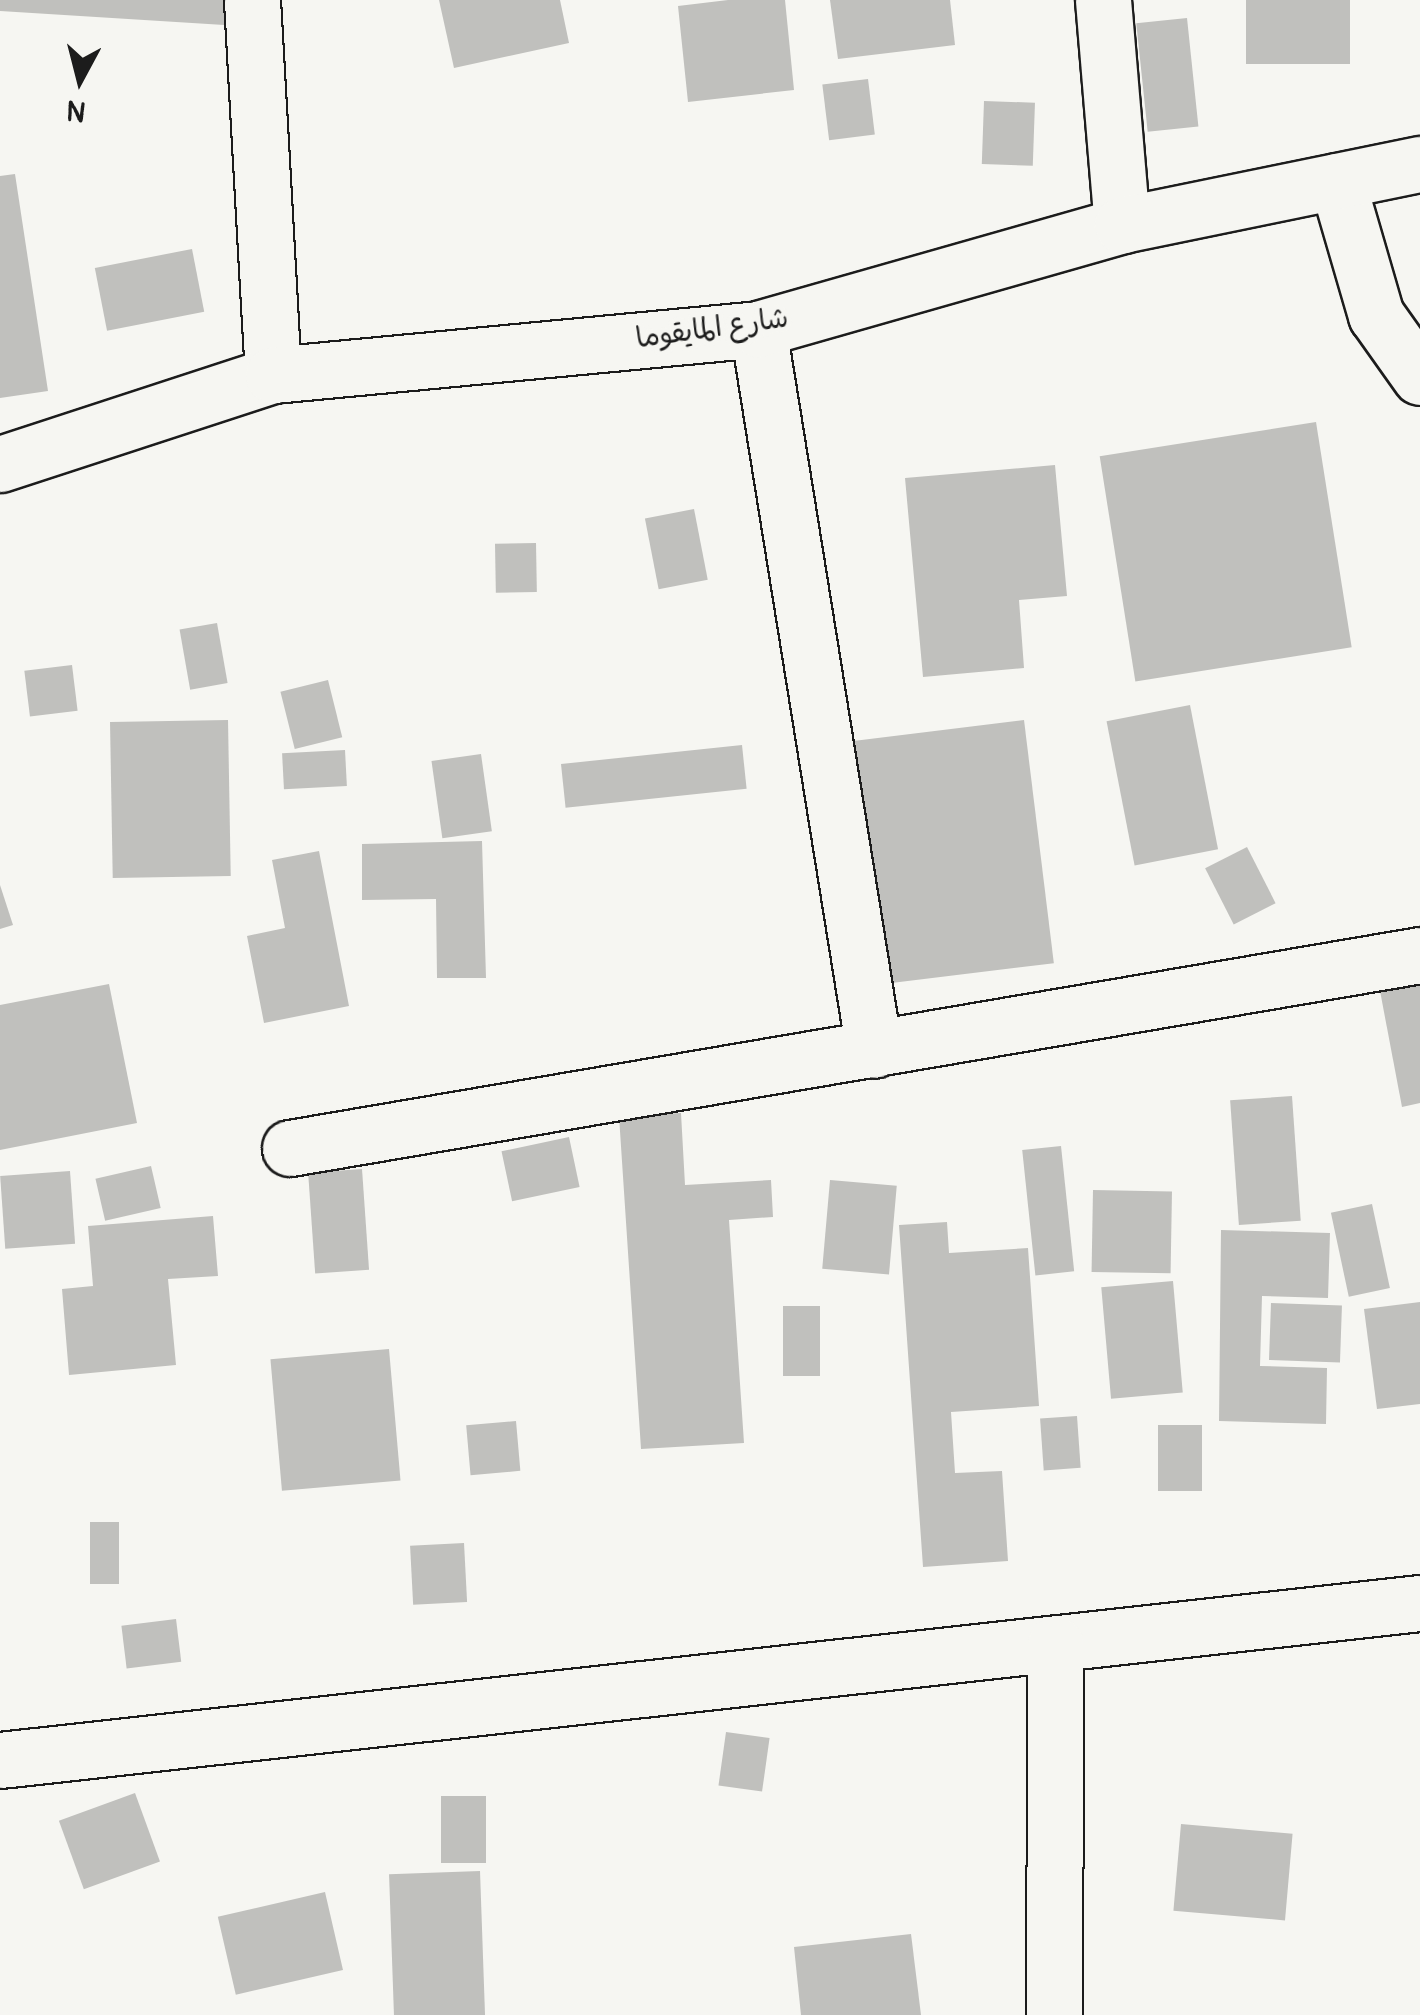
<!DOCTYPE html>
<meta charset="utf-8">
<style>
body{margin:0}
#map{position:relative;width:1420px;height:2015px;overflow:hidden;background:#f6f6f2;font-family:Pangolin,"Playpen Sans Arabic",sans-serif}
div>[style]{position:absolute}
.building>*{inset:0;background:#c0c0bd;transform-origin:0 0}
.roads{filter:drop-shadow(2px 0 #1c1c1c) drop-shadow(-2px 0 #1c1c1c) drop-shadow(0 2px #1c1c1c) drop-shadow(0 -2px #1c1c1c)}
.minor>*{height:55px;margin:-27.5px;padding:0 27.5px;transform-origin:27.5px;border-radius:27.5px;background:#f6f6f2}
.tertiary>*{height:55px;margin:-27.5px;padding:0 27.5px;transform-origin:27.5px;border-radius:27.5px;background:#f6f6f2}
span{translate:-50% -50%;white-space:nowrap;text-align:center;line-height:1.15;-webkit-text-stroke:10px #f6f6f2;paint-order:stroke}
.street-label{font-size:28px;color:#1c1c1c}
.north{position:absolute;left:30px;top:30px;width:100px;height:100px;-webkit-text-stroke:8px #f6f6f2;paint-order:stroke;rotate:187deg;font-size:28px;font-weight:700;line-height:40px;text-align:center;color:#1c1c1c}
.north::after{content:'';display:block;margin:auto;width:35px;height:45px;background:#1c1c1c;clip-path:polygon(50% 0,100% 100%,50% 72%,0 100%)}
</style>
<div id="map">
<div class="building">
<div style="clip-path:polygon(0 0,226px 0,224px 25px,0 11px)"></div>
<div style="clip-path:polygon(439px 0,560px 0,569px 43px,454px 68px)"></div>
<div style="clip-path:polygon(728px 0,785px 0,794px 90px,688px 102px,678px 6px)"></div>
<div style="clip-path:polygon(830px 0,950px 0,955px 45px,838px 59px)"></div>
<div style="left:1246px;top:0;width:104px;height:64px"></div>
<div style="left:1187px;top:18px;width:109px;height:51px;rotate:84deg"></div>
<div style="left:868px;top:79px;width:56px;height:46px;rotate:83deg"></div>
<div style="left:984px;top:101px;width:51px;height:63px;rotate:2deg"></div>
<div style="clip-path:polygon(15px 174px,48px 391px,0 398px,0 176px)"></div>
<div style="left:192px;top:249px;width:64px;height:99px;rotate:79deg"></div>
<div style="left:1316px;top:422px;width:228px;height:219px;rotate:81deg"></div>
<div style="clip-path:polygon(1055px 465px,1067px 596px,1019px 600px,1024px 668px,923px 677px,905px 478px)"></div>
<div style="left:694px;top:509px;width:72px;height:50px;rotate:79deg"></div>
<div style="left:536px;top:543px;width:49px;height:41px;rotate:89deg"></div>
<div style="left:217px;top:623px;width:61px;height:38px;rotate:80deg"></div>
<div style="left:72px;top:665px;width:46px;height:48px;rotate:83deg"></div>
<div style="left:328px;top:680px;width:59px;height:49px;rotate:76deg"></div>
<div style="left:1190px;top:705px;width:147px;height:85px;rotate:79deg"></div>
<div style="left:228px;top:720px;width:156px;height:118px;rotate:89deg"></div>
<div style="left:1024px;top:720px;width:245px;height:176px;rotate:83deg"></div>
<div style="left:742px;top:745px;width:44px;height:182px;rotate:84deg"></div>
<div style="left:345px;top:750px;width:36px;height:63px;rotate:87deg"></div>
<div style="left:481px;top:754px;width:78px;height:50px;rotate:82deg"></div>
<div style="clip-path:polygon(482px 841px,486px 978px,437px 978px,436px 899px,362px 900px,362px 844px)"></div>
<div style="left:1247px;top:847px;width:63px;height:47px;rotate:63deg"></div>
<div style="clip-path:polygon(319px 851px,349px 1006px,264px 1023px,247px 936px,285px 928px,272px 860px)"></div>
<div style="clip-path:polygon(0 885px,13px 925px,0 929px)"></div>
<div style="clip-path:polygon(1420px 967px,1420px 1103px,1402px 1107px,1377px 975px)"></div>
<div style="clip-path:polygon(109px 984px,137px 1123px,0 1150px,0 1005px)"></div>
<div style="left:1292px;top:1096px;width:125px;height:62px;rotate:86deg"></div>
<div style="clip-path:polygon(681px 1113px,685px 1185px,771px 1180px,773px 1217px,729px 1220px,744px 1443px,641px 1449px,619px 1116px)"></div>
<div style="left:569px;top:1137px;width:51px;height:69px;rotate:78deg"></div>
<div style="left:1061px;top:1146px;width:126px;height:39px;rotate:84deg"></div>
<div style="left:151px;top:1166px;width:43px;height:57px;rotate:77deg"></div>
<div style="left:362px;top:1169px;width:101px;height:54px;rotate:86deg"></div>
<div style="left:70px;top:1171px;width:73px;height:70px;rotate:86deg"></div>
<div style="left:830px;top:1180px;width:67px;height:89px;rotate:5deg"></div>
<div style="left:1093px;top:1190px;width:79px;height:82px;rotate:1deg"></div>
<div style="left:1372px;top:1204px;width:86px;height:42px;rotate:78deg"></div>
<div style="clip-path:polygon(213px 1216px,218px 1276px,168px 1279px,176px 1365px,69px 1375px,62px 1289px,93px 1286px,88px 1226px)"></div>
<div style="clip-path:polygon(947px 1222px,949px 1253px,1028px 1248px,1039px 1406px,951px 1412px,955px 1473px,1002px 1471px,1008px 1561px,923px 1567px,899px 1225px)"></div>
<div style="clip-path:polygon(1221px 1230px,1330px 1233px,1328px 1298px,1262px 1296px,1260px 1366px,1327px 1368px,1326px 1424px,1219px 1421px)"></div>
<div style="left:1173px;top:1281px;width:112px;height:72px;rotate:85deg"></div>
<div style="clip-path:polygon(1420px 1302px,1420px 1404px,1377px 1409px,1364px 1309px)"></div>
<div style="left:1271px;top:1303px;width:71px;height:57px;rotate:2deg"></div>
<div style="left:783px;top:1306px;width:37px;height:70px"></div>
<div style="left:389px;top:1349px;width:132px;height:119px;rotate:85deg"></div>
<div style="left:1077px;top:1416px;width:52px;height:37px;rotate:86deg"></div>
<div style="left:516px;top:1421px;width:50px;height:50px;rotate:85deg"></div>
<div style="left:1158px;top:1425px;width:44px;height:66px"></div>
<div style="left:90px;top:1522px;width:29px;height:62px"></div>
<div style="left:464px;top:1543px;width:59px;height:54px;rotate:87deg"></div>
<div style="left:176px;top:1619px;width:43px;height:55px;rotate:83deg"></div>
<div style="left:726px;top:1732px;width:44px;height:54px;rotate:8deg"></div>
<div style="left:135px;top:1793px;width:73px;height:81px;rotate:70deg"></div>
<div style="left:441px;top:1796px;width:45px;height:67px"></div>
<div style="left:1181px;top:1824px;width:112px;height:87px;rotate:5deg"></div>
<div style="left:480px;top:1871px;width:144px;height:91px;rotate:88deg"></div>
<div style="left:325px;top:1892px;width:80px;height:110px;rotate:77deg"></div>
<div style="clip-path:polygon(911px 1934px,921px 2015px,801px 2015px,794px 1947px)"></div>
</div>
<div class="roads">
<div class="minor">
<div style="left:252px;top:0;width:376px;rotate:86.8deg"></div>
<div style="left:1103px;top:0;width:226px;rotate:85.2deg"></div>
<div style="left:1337px;top:181px;width:140px;rotate:73.8deg"></div>
<div style="left:1376px;top:315px;width:76px;rotate:54.6deg"></div>
<div style="left:758px;top:329px;width:730px;rotate:80.86deg"></div>
<div style="left:290px;top:1148px;width:1146px;rotate:-9.69deg"></div>
<div style="left:0;top:1760px;width:1429px;rotate:-6.31deg"></div>
<div style="left:1054px;top:2015px;width:371px;rotate:-89.8deg"></div>
</div>
<div class="tertiary">
<div style="left:0;top:464px;width:287px;rotate:-18.1deg"></div>
<div style="left:273px;top:375px;width:487px;rotate:-5.4deg"></div>
<div style="left:758px;top:329px;width:379px;rotate:-15.9deg"></div>
<div style="left:1122px;top:225px;width:304px;rotate:-11.6deg"></div>
</div>
</div>
<div class="street-label">
<span style="left:712px;top:329px;rotate:-8deg">شارع المايقوما</span>
</div>
<div class="north">N</div>
</div>
